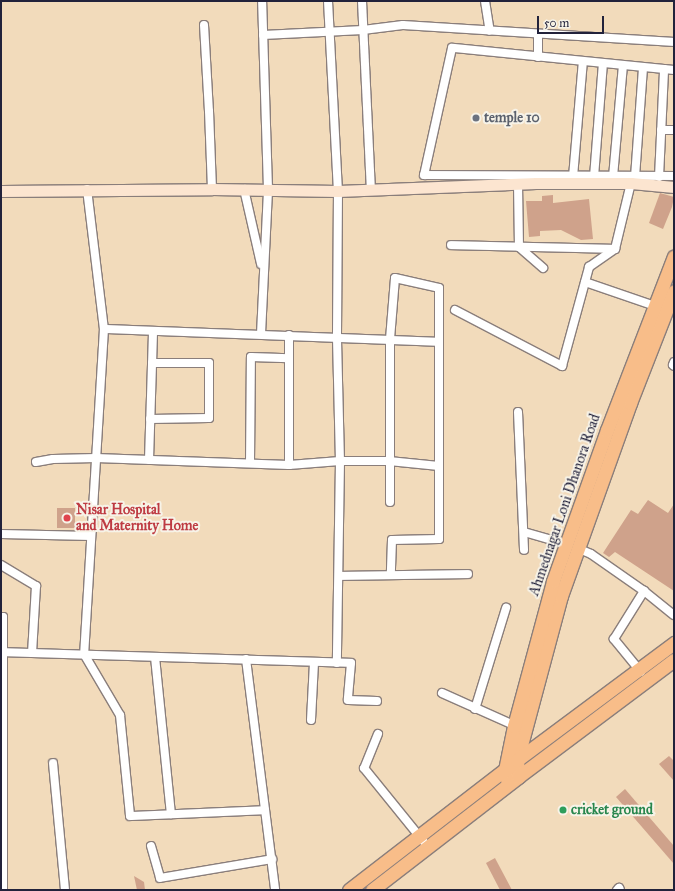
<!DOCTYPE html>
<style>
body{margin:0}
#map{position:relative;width:675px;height:891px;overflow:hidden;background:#f2dbbb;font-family:"IM FELL Great Primer",serif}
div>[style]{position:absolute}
.building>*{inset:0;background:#cfa28b;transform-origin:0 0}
.roads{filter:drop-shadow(1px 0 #8a7e7b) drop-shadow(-1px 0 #8a7e7b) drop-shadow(0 1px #8a7e7b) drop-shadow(0 -1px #8a7e7b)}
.street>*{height:8px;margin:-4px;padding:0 4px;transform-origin:4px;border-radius:4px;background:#fff}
.secondary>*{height:11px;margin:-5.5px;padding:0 5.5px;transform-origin:5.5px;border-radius:5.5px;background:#fce5d0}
.primary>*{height:13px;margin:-6.5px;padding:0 6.5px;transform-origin:6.5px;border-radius:6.5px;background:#f8bd89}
.dots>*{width:11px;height:11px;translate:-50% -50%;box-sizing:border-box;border:2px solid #f7f3e8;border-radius:50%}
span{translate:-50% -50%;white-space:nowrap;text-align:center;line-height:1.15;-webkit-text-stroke:4px #f7f3e8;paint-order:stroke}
.worship-label{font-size:14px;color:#5b616d;font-weight:700}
.left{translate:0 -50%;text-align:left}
.street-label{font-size:14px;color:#22223b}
.health-label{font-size:14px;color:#be3a42;font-weight:700}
.leisure-label{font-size:14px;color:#27864d;font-weight:700}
.frame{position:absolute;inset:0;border:2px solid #22223b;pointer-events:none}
.scale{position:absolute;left:537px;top:16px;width:67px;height:18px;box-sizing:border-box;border:2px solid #22223b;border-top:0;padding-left:5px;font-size:12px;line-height:14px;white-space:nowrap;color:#22223b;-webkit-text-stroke:3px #f7f3e8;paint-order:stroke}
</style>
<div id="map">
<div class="building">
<div style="clip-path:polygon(660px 193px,674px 197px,672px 207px,663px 229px,649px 223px)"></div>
<div style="clip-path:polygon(553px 195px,553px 203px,589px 199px,593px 239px,581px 240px,561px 230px,540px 231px,540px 236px,529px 237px,526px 201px,542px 201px,542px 196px)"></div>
<div style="clip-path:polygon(648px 500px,668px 513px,674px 504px,674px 591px,615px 552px,609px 557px,603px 553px,631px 510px,638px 514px)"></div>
<div style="left:57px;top:508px;width:18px;height:20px"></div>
<div style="clip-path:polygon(669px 756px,674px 761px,674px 781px,659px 764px)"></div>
<div style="clip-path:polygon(625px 789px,674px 846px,674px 864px,616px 797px)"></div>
<div style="clip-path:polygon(495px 858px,512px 890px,500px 890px,486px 863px)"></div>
<div style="clip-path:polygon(134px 876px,144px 882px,145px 890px,137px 890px)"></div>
</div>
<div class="roads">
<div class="street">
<div style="left:328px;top:1px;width:190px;rotate:87deg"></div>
<div style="left:338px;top:191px;width:148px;rotate:90.4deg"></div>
<div style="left:337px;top:339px;width:122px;rotate:88.6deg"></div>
<div style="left:340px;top:461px;width:202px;rotate:90.9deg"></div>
<div style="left:362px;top:1px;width:188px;rotate:87.3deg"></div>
<div style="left:485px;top:1px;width:30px;rotate:81deg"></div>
<div style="left:204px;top:25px;width:86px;rotate:86.7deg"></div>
<div style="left:209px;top:111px;width:78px;rotate:87.8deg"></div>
<div style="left:538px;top:34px;width:23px;rotate:90deg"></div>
<div style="left:263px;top:35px;width:100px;rotate:-2.9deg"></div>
<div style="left:363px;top:30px;width:40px;rotate:-7.1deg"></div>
<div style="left:403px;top:25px;width:272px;rotate:3.6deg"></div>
<div style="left:674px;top:70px;width:223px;rotate:-174.3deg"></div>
<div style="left:452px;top:48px;width:130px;rotate:102.4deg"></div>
<div style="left:424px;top:175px;width:250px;rotate:0.2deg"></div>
<div style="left:661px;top:130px;width:13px"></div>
<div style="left:573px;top:177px;width:116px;rotate:-85.1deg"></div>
<div style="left:594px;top:177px;width:114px;rotate:-85.5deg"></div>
<div style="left:613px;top:177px;width:112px;rotate:-84.9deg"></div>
<div style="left:635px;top:177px;width:110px;rotate:-85.8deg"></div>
<div style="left:659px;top:177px;width:108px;rotate:-87.3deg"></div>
<div style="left:518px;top:184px;width:63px;rotate:89.1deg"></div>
<div style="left:519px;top:247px;width:32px;rotate:41deg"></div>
<div style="left:87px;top:189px;width:141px;rotate:83.1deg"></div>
<div style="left:104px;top:329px;width:326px;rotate:93.5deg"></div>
<div style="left:84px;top:654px;width:71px;rotate:59.5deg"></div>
<div style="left:120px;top:715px;width:101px;rotate:84.3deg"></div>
<div style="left:130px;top:816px;width:135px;rotate:-2.5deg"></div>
<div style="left:244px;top:189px;width:77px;rotate:77.2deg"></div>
<div style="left:451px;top:245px;width:164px;rotate:1.4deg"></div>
<div style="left:615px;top:249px;width:68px;rotate:-76.4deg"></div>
<div style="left:585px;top:282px;width:74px;rotate:18.9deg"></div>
<div style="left:455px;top:310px;width:121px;rotate:27.6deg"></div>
<div style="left:562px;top:366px;width:103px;rotate:-74.7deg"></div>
<div style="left:589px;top:267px;width:32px;rotate:-35deg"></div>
<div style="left:104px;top:329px;width:335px;rotate:2.2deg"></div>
<div style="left:261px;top:334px;width:145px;rotate:-87.2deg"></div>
<div style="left:268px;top:189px;width:188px;rotate:-91.8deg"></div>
<div style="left:289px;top:335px;width:130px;rotate:90deg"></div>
<div style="left:674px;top:362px;width:3px;rotate:108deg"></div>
<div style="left:673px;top:365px;width:1px;rotate:45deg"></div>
<div style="left:518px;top:412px;width:138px;rotate:87.5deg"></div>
<div style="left:150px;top:419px;width:59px;rotate:-1deg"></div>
<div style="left:209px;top:418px;width:55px;rotate:-90deg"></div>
<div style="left:209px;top:363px;width:57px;rotate:180deg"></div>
<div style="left:149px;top:460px;width:129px;rotate:-88.2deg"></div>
<div style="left:36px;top:462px;width:17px;rotate:-10deg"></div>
<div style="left:53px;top:459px;width:43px;rotate:-1.3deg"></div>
<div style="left:96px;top:458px;width:193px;rotate:2.1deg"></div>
<div style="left:289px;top:465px;width:51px;rotate:-4.5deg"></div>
<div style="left:340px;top:461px;width:49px"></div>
<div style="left:389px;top:461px;width:50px;rotate:5.7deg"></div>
<div style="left:250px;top:463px;width:106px;rotate:-89.5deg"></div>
<div style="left:251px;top:357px;width:38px;rotate:2deg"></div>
<div style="left:390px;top:502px;width:163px;rotate:-90deg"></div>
<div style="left:390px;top:339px;width:61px;rotate:-85.3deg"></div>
<div style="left:395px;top:278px;width:45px;rotate:12.8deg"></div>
<div style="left:439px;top:288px;width:251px;rotate:90deg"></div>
<div style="left:439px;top:539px;width:47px;rotate:178.8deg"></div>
<div style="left:392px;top:540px;width:35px;rotate:92deg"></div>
<div style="left:524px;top:532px;width:44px;rotate:15.9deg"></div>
<div style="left:1px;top:534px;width:90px;rotate:1.3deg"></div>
<div style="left:577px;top:548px;width:15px;rotate:23deg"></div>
<div style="left:591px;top:554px;width:65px;rotate:34.9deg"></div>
<div style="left:644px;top:591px;width:38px;rotate:39deg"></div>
<div style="left:1px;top:565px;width:41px;rotate:31deg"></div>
<div style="left:36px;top:586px;width:67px;rotate:93.4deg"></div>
<div style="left:339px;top:576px;width:129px;rotate:-0.9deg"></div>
<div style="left:1px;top:617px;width:2px"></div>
<div style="left:3px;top:617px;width:273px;rotate:90deg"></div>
<div style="left:1px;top:652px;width:350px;rotate:1.8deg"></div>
<div style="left:351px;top:663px;width:37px;rotate:95deg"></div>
<div style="left:348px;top:700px;width:29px;rotate:2deg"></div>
<div style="left:155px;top:657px;width:158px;rotate:84.2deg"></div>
<div style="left:246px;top:659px;width:233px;rotate:82.8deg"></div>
<div style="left:641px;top:672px;width:43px;rotate:-129.3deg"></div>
<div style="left:614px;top:639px;width:57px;rotate:-58deg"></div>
<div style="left:442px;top:693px;width:83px;rotate:24.1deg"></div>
<div style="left:475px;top:709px;width:106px;rotate:-72.9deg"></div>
<div style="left:311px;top:720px;width:58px;rotate:-87deg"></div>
<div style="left:378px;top:734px;width:37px;rotate:112deg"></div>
<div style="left:364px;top:768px;width:102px;rotate:51deg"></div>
<div style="left:53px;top:763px;width:128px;rotate:84.6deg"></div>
<div style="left:151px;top:846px;width:33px;rotate:74deg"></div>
<div style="left:160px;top:878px;width:114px;rotate:-9.6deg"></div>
<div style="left:617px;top:890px;width:3px;rotate:-45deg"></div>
<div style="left:619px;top:888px;width:2px;rotate:63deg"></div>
</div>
<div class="secondary">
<div style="left:1px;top:191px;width:211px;rotate:-0.5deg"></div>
<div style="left:212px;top:189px;width:126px;rotate:0.9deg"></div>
<div style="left:338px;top:191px;width:198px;rotate:-2.3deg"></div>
<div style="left:536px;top:183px;width:95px"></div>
<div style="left:631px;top:183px;width:43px;rotate:5.3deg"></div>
</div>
<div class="primary">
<div style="left:518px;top:777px;width:17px;rotate:-93deg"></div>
<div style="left:517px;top:760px;width:170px;rotate:-75deg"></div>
<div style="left:561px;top:596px;width:205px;rotate:-70.3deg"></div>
<div style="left:630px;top:403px;width:120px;rotate:-68.6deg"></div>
<div style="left:508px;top:784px;width:14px;rotate:-102deg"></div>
<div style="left:505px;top:770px;width:45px;rotate:-78.4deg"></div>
<div style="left:514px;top:726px;width:150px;rotate:-74.9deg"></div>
<div style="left:553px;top:581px;width:160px;rotate:-70.3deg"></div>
<div style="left:607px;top:430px;width:186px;rotate:-68.9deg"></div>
<div style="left:349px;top:890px;width:212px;rotate:-37.7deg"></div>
<div style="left:517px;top:760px;width:196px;rotate:-36.7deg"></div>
<div style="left:372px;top:890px;width:185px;rotate:-37.7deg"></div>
<div style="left:518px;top:777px;width:195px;rotate:-36.9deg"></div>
</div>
</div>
<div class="dots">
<div style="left:476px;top:118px;background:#6b7280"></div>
<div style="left:67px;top:518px;background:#e0444e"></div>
<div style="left:563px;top:810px;background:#2e9e5b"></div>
</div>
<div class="worship-label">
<span class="left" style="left:484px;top:118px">temple 10</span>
</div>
<div class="street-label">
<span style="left:565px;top:505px;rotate:-71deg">Ahmednagar Loni Dhanora Road</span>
</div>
<div class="health-label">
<span class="left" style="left:76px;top:518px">Nisar Hospital<br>and Maternity Home</span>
</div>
<div class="leisure-label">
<span class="left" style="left:571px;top:810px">cricket ground</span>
</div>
<div class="frame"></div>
<div class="scale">50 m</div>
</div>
